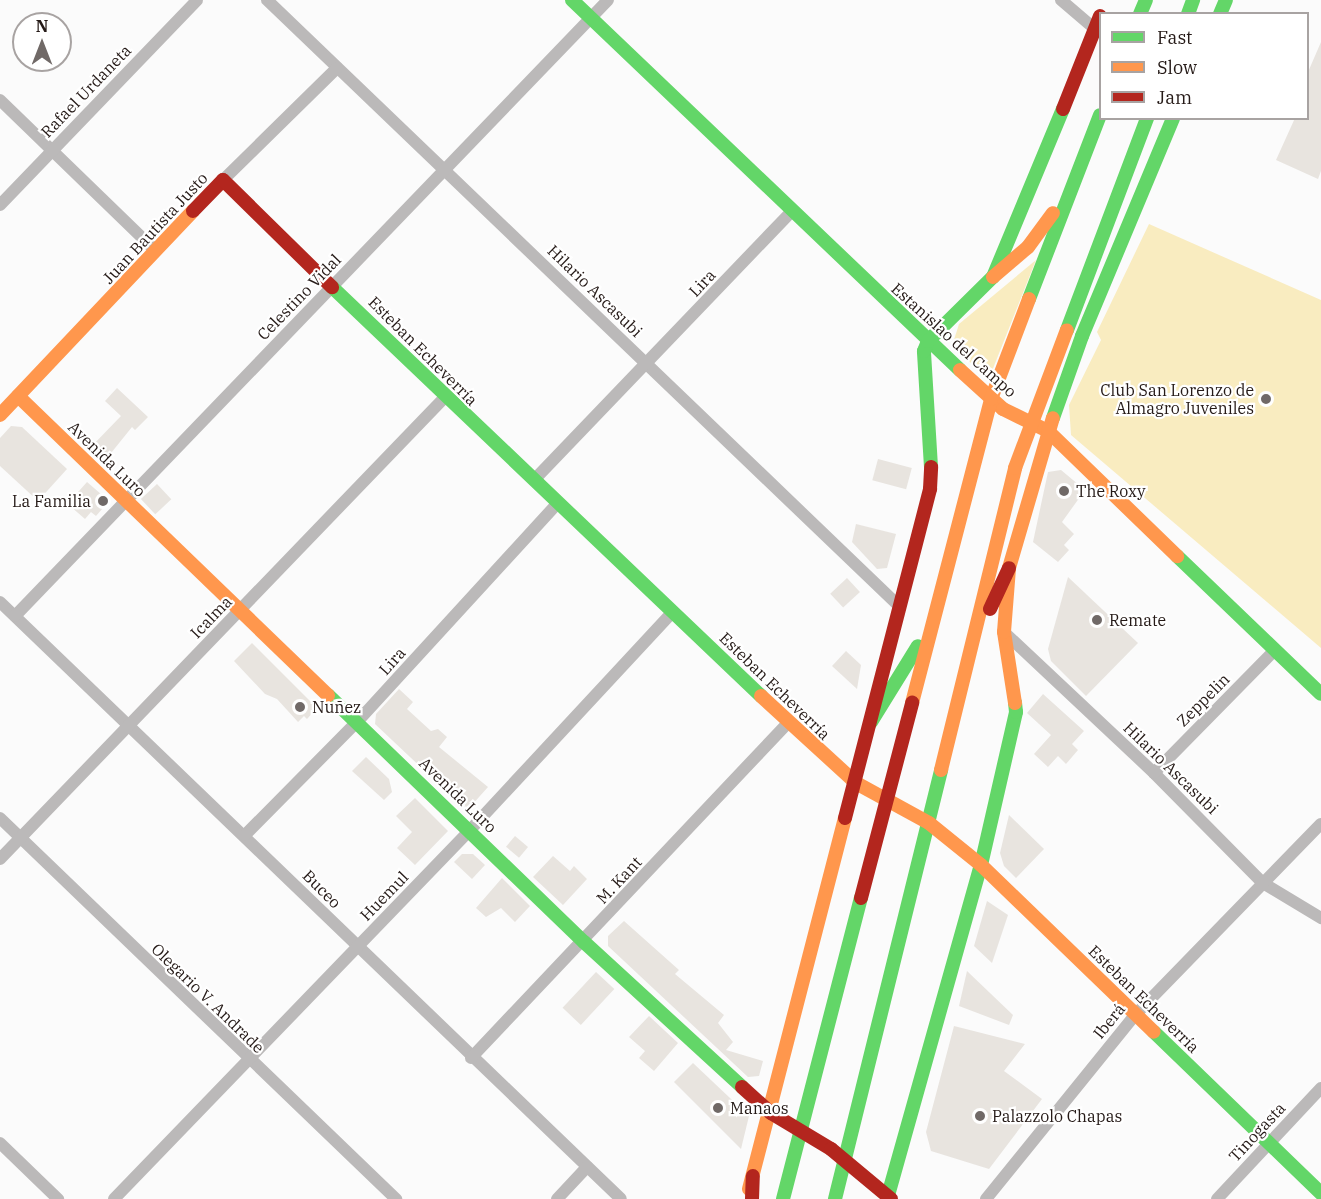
<!DOCTYPE html>
<meta charset="utf-8">
<style>
body{margin:0}
#map{position:relative;width:1321px;height:1199px;overflow:hidden;background:#fbfbfb;font-family:"IBM Plex Serif",serif}
div>[style]{position:absolute}
.green>*{inset:0;background:#f9ecc0}
.building>*{inset:0;background:#e8e4df;transform-origin:0 0}
.street>*{height:12px;margin:-6px;padding:0 6px;transform-origin:6px;border-radius:6px;background:#bbb9b9}
.fast>*{height:14px;margin:-7px;padding:0 7px;transform-origin:7px;border-radius:7px;background:#63d668}
.slow>*{height:14px;margin:-7px;padding:0 7px;transform-origin:7px;border-radius:7px;background:#ff974d}
.jam>*{height:14px;margin:-7px;padding:0 7px;transform-origin:7px;border-radius:7px;background:#b3261e}
.dots>*{width:16px;height:16px;translate:-50% -50%;box-sizing:border-box;border:3px solid #fff;border-radius:50%}
span{translate:-50% -50%;white-space:nowrap;text-align:center;line-height:1.15;-webkit-text-stroke:4.5px #fff;paint-order:stroke}
.street-label{font-size:16px;color:#251a17}
.poi-label{font-size:16px;color:#251a17}
.right{translate:-100% -50%;text-align:right}
.left{translate:0 -50%;text-align:left}
.legend{position:absolute;left:1099px;top:12px;width:210px;height:108px;box-sizing:border-box;background:#fff;border:2px solid #a8a3a2;margin:0;padding:8px 10px;list-style:none;font-size:18px;color:#251a17}
.legend li{display:flex;align-items:center;gap:12px;height:30px}
.legend b{width:30px;border:2px solid #a8a3a2}
.north{position:absolute;left:12px;top:12px;width:60px;height:60px;box-sizing:border-box;background:#fff;border:2px solid #a8a3a2;border-radius:50%;rotate:0deg;font-size:16px;font-weight:700;line-height:24px;text-align:center;color:#251a17}
.north::after{content:'';display:block;margin:auto;width:21px;height:27px;background:#706967;clip-path:polygon(50% 0,100% 100%,50% 72%,0 100%)}
</style>
<div id="map">
<div class="green">
<div style="clip-path:polygon(1149px 224px,1321px 300px,1321px 648px,1071px 435px,1069px 405px,1101px 340px,1097px 332px)"></div>
<div style="clip-path:polygon(1036px 260px,990px 376px,979px 372px,953px 343px,959px 324px)"></div>
</div>
<div class="building">
<div style="clip-path:polygon(1321px 42px,1321px 171px,1318px 179px,1276px 160px,1295px 118px,1308px 118px,1308px 72px)"></div>
<div style="clip-path:polygon(117px 388px,148px 417px,135px 430px,132px 427px,103px 463px,89px 449px,121px 416px,105px 401px)"></div>
<div style="clip-path:polygon(11px 426px,22px 427px,67px 469px,38px 501px,0 466px,0 438px)"></div>
<div style="left:878px;top:459px;width:35px;height:22px;rotate:15deg"></div>
<div style="clip-path:polygon(1061px 470px,1085px 490px,1062px 522px,1074px 534px,1064px 545px,1069px 550px,1058px 562px,1033px 542px,1048px 472px)"></div>
<div style="clip-path:polygon(87px 482px,109px 501px,96px 516px,91px 512px,85px 519px,70px 506px,71px 500px)"></div>
<div style="left:157px;top:484px;width:21px;height:22px;rotate:47deg"></div>
<div style="clip-path:polygon(856px 524px,896px 534px,887px 568px,877px 569px,852px 542px)"></div>
<div style="clip-path:polygon(1068px 577px,1138px 643px,1086px 696px,1051px 661px,1048px 649px)"></div>
<div style="left:847px;top:578px;width:19px;height:23px;rotate:47deg"></div>
<div style="clip-path:polygon(252px 643px,317px 708px,307px 719px,304px 716px,298px 722px,277px 699px,265px 694px,234px 661px)"></div>
<div style="clip-path:polygon(846px 651px,861px 665px,857px 689px,832px 666px)"></div>
<div style="clip-path:polygon(399px 689px,413px 702px,407px 709px,431px 731px,438px 729px,447px 737px,439px 747px,488px 787px,471px 806px,463px 807px,375px 724px,376px 714px)"></div>
<div style="clip-path:polygon(1043px 694px,1084px 731px,1072px 744px,1078px 750px,1066px 764px,1058px 756px,1048px 767px,1034px 754px,1051px 735px,1027px 713px)"></div>
<div style="clip-path:polygon(366px 757px,389px 779px,392px 792px,384px 800px,352px 771px)"></div>
<div style="clip-path:polygon(415px 798px,448px 831px,415px 865px,397px 848px,412px 832px,396px 816px)"></div>
<div style="clip-path:polygon(1009px 815px,1044px 849px,1016px 878px,1004px 866px,1000px 853px)"></div>
<div style="left:515px;top:836px;width:17px;height:14px;rotate:40deg"></div>
<div style="clip-path:polygon(462px 854px,473px 854px,485px 865px,472px 879px,454px 862px)"></div>
<div style="clip-path:polygon(553px 856px,570px 871px,574px 866px,587px 879px,563px 905px,533px 877px)"></div>
<div style="clip-path:polygon(502px 878px,530px 906px,515px 922px,501px 908px,486px 917px,476px 908px)"></div>
<div style="clip-path:polygon(987px 901px,1008px 915px,992px 963px,974px 946px)"></div>
<div style="clip-path:polygon(624px 921px,679px 970px,675px 974px,724px 1015px,718px 1023px,733px 1042px,726px 1050px,763px 1061px,759px 1076px,748px 1077px,608px 946px,608px 936px)"></div>
<div style="clip-path:polygon(967px 971px,1013px 1015px,1009px 1025px,959px 1006px)"></div>
<div style="left:596px;top:972px;width:25px;height:49px;rotate:43deg"></div>
<div style="clip-path:polygon(649px 1016px,678px 1043px,654px 1071px,639px 1058px,645px 1051px,629px 1037px)"></div>
<div style="clip-path:polygon(954px 1026px,1025px 1044px,1004px 1071px,1042px 1099px,989px 1169px,931px 1151px,926px 1132px)"></div>
<div style="clip-path:polygon(693px 1063px,749px 1116px,741px 1149px,674px 1082px)"></div>
</div>
<div class="street">
<div style="left:267px;top:0;width:877px;rotate:43.8deg"></div>
<div style="left:1061px;top:0;width:45px;rotate:40.5deg"></div>
<div style="left:0;top:100px;width:217px;rotate:44.1deg"></div>
<div style="left:223px;top:180px;width:160px;rotate:-44.5deg"></div>
<div style="left:0;top:205px;width:284px;rotate:-46.1deg"></div>
<div style="left:534px;top:480px;width:373px;rotate:-46.2deg"></div>
<div style="left:0;top:602px;width:861px;rotate:43.87deg"></div>
<div style="left:15px;top:616px;width:855px;rotate:-46.09deg"></div>
<div style="left:1004px;top:632px;width:206px;rotate:43.2deg"></div>
<div style="left:1154px;top:773px;width:155px;rotate:45.3deg"></div>
<div style="left:1263px;top:883px;width:68px;rotate:31.1deg"></div>
<div style="left:1154px;top:773px;width:173px;rotate:-45.5deg"></div>
<div style="left:0;top:818px;width:550px;rotate:43.89deg"></div>
<div style="left:245px;top:835px;width:161px;rotate:-45.3deg"></div>
<div style="left:358px;top:721px;width:296px;rotate:-47.5deg"></div>
<div style="left:0;top:859px;width:641px;rotate:-46.07deg"></div>
<div style="left:471px;top:1058px;width:463px;rotate:-46.6deg"></div>
<div style="left:0;top:1143px;width:81px;rotate:44deg"></div>
<div style="left:114px;top:1199px;width:514px;rotate:-46.02deg"></div>
<div style="left:471px;top:829px;width:296px;rotate:-47.1deg"></div>
<div style="left:557px;top:1199px;width:44px;rotate:-46.8deg"></div>
<div style="left:986px;top:1199px;width:238px;rotate:-51deg"></div>
<div style="left:1136px;top:1014px;width:265px;rotate:-45.8deg"></div>
<div style="left:1217px;top:1199px;width:152px;rotate:-46.9deg"></div>
</div>
<div class="fast">
<div style="left:572px;top:0;width:536px;rotate:43.64deg"></div>
<div style="left:1140px;top:14px;width:15px;rotate:-67deg"></div>
<div style="left:1188px;top:14px;width:15px;rotate:-70deg"></div>
<div style="left:1220px;top:14px;width:15px;rotate:-67deg"></div>
<div style="left:332px;top:287px;width:593px;rotate:43.63deg"></div>
<div style="left:1029px;top:299px;width:197px;rotate:-68.9deg"></div>
<div style="left:1067px;top:330px;width:227px;rotate:-69.3deg"></div>
<div style="left:1053px;top:418px;width:87px;rotate:-70.5deg"></div>
<div style="left:1082px;top:336px;width:236px;rotate:-67.3deg"></div>
<div style="left:931px;top:467px;width:116px;rotate:-93.5deg"></div>
<div style="left:924px;top:351px;width:11px;rotate:-68deg"></div>
<div style="left:928px;top:341px;width:91px;rotate:-44.6deg"></div>
<div style="left:993px;top:277px;width:182px;rotate:-67.4deg"></div>
<div style="left:1177px;top:556px;width:199px;rotate:43.8deg"></div>
<div style="left:328px;top:695px;width:356px;rotate:44deg"></div>
<div style="left:584px;top:942px;width:214px;rotate:42.5deg"></div>
<div style="left:871px;top:722px;width:89px;rotate:-58.3deg"></div>
<div style="left:1154px;top:1032px;width:232px;rotate:44deg"></div>
<div style="left:783px;top:1199px;width:311px;rotate:-75.5deg"></div>
<div style="left:835px;top:1199px;width:442px;rotate:-76.1deg"></div>
<div style="left:887px;top:1199px;width:347px;rotate:-74.3deg"></div>
<div style="left:981px;top:865px;width:157px;rotate:-77.1deg"></div>
<div style="left:1016px;top:712px;width:9px;rotate:-96deg"></div>
</div>
<div class="slow">
<div style="left:993px;top:277px;width:46px;rotate:-40.6deg"></div>
<div style="left:1028px;top:247px;width:42px;rotate:-53.7deg"></div>
<div style="left:960px;top:370px;width:58px;rotate:42.2deg"></div>
<div style="left:1003px;top:409px;width:50px;rotate:26.1deg"></div>
<div style="left:1048px;top:431px;width:180px;rotate:44.1deg"></div>
<div style="left:18px;top:396px;width:431px;rotate:44deg"></div>
<div style="left:0;top:415px;width:281px;rotate:-46.6deg"></div>
<div style="left:761px;top:696px;width:129px;rotate:42.5deg"></div>
<div style="left:856px;top:783px;width:83px;rotate:28.7deg"></div>
<div style="left:929px;top:823px;width:67px;rotate:38.9deg"></div>
<div style="left:981px;top:865px;width:240px;rotate:44deg"></div>
<div style="left:912px;top:703px;width:314px;rotate:-75.4deg"></div>
<div style="left:991px;top:399px;width:107px;rotate:-69.2deg"></div>
<div style="left:1015px;top:703px;width:72px;rotate:-98.8deg"></div>
<div style="left:1004px;top:632px;width:64px;rotate:-85.5deg"></div>
<div style="left:1009px;top:568px;width:156px;rotate:-73.7deg"></div>
<div style="left:941px;top:770px;width:311px;rotate:-76.2deg"></div>
<div style="left:1015px;top:468px;width:147px;rotate:-69.4deg"></div>
<div style="left:749px;top:1189px;width:383px;rotate:-75.5deg"></div>
</div>
<div class="jam">
<div style="left:1063px;top:109px;width:100px;rotate:-68.3deg"></div>
<div style="left:193px;top:211px;width:43px;rotate:-45.9deg"></div>
<div style="left:223px;top:180px;width:153px;rotate:44.5deg"></div>
<div style="left:990px;top:609px;width:45px;rotate:-65.1deg"></div>
<div style="left:845px;top:818px;width:340px;rotate:-75.5deg"></div>
<div style="left:930px;top:489px;width:22px;rotate:-87deg"></div>
<div style="left:861px;top:898px;width:202px;rotate:-75.3deg"></div>
<div style="left:742px;top:1087px;width:39px;rotate:42deg"></div>
<div style="left:771px;top:1113px;width:70px;rotate:31deg"></div>
<div style="left:831px;top:1149px;width:78px;rotate:39.8deg"></div>
<div style="left:752px;top:1199px;width:23px;rotate:-88deg"></div>
</div>
<div class="dots">
<div style="left:1266px;top:399px;background:#706967"></div>
<div style="left:1064px;top:491px;background:#706967"></div>
<div style="left:103px;top:501px;background:#706967"></div>
<div style="left:1097px;top:620px;background:#706967"></div>
<div style="left:300px;top:707px;background:#706967"></div>
<div style="left:718px;top:1108px;background:#706967"></div>
<div style="left:980px;top:1116px;background:#706967"></div>
</div>
<div class="street-label">
<span style="left:86px;top:91px;rotate:-46deg">Rafael Urdaneta</span>
<span style="left:155px;top:228px;rotate:-47deg">Juan Bautista Justo</span>
<span style="left:702px;top:283px;rotate:-47deg">Lira</span>
<span style="left:595px;top:291px;rotate:44deg">Hilario Ascasubi</span>
<span style="left:299px;top:297px;rotate:-46deg">Celestino Vidal</span>
<span style="left:954px;top:340px;rotate:42deg">Estanislao del Campo</span>
<span style="left:423px;top:351px;rotate:45deg">Esteban Echeverría</span>
<span style="left:107px;top:459px;rotate:44deg">Avenida Luro</span>
<span style="left:211px;top:617px;rotate:-46deg">Icalma</span>
<span style="left:392px;top:661px;rotate:-48deg">Lira</span>
<span style="left:775px;top:686px;rotate:44deg">Esteban Echeverría</span>
<span style="left:1203px;top:700px;rotate:-45deg">Zeppelin</span>
<span style="left:1171px;top:768px;rotate:44deg">Hilario Ascasubi</span>
<span style="left:458px;top:795px;rotate:44deg">Avenida Luro</span>
<span style="left:619px;top:880px;rotate:-47deg">M. Kant</span>
<span style="left:322px;top:889px;rotate:45deg">Buceo</span>
<span style="left:384px;top:896px;rotate:-46deg">Huemul</span>
<span style="left:208px;top:998px;rotate:44deg">Olegario V. Andrade</span>
<span style="left:1144px;top:999px;rotate:44deg">Esteban Echeverría</span>
<span style="left:1109px;top:1021px;rotate:-51deg">Iberá</span>
<span style="left:1257px;top:1132px;rotate:-47deg">Tinogasta</span>
</div>
<div class="poi-label">
<span class="right" style="left:1254px;top:399px">Club San Lorenzo de<br>Almagro Juveniles</span>
<span class="left" style="left:1076px;top:491px">The Roxy</span>
<span class="right" style="left:91px;top:501px">La Familia</span>
<span class="left" style="left:1109px;top:620px">Remate</span>
<span class="left" style="left:312px;top:707px">Nuñez</span>
<span class="left" style="left:730px;top:1108px">Manaos</span>
<span class="left" style="left:992px;top:1116px">Palazzolo Chapas</span>
</div>
<ul class="legend">
<li><b style="height:8px;background:#63d668"></b>Fast</li>
<li><b style="height:8px;background:#ff974d"></b>Slow</li>
<li><b style="height:8px;background:#b3261e"></b>Jam</li>
</ul>
<div class="north">N</div>
</div>
